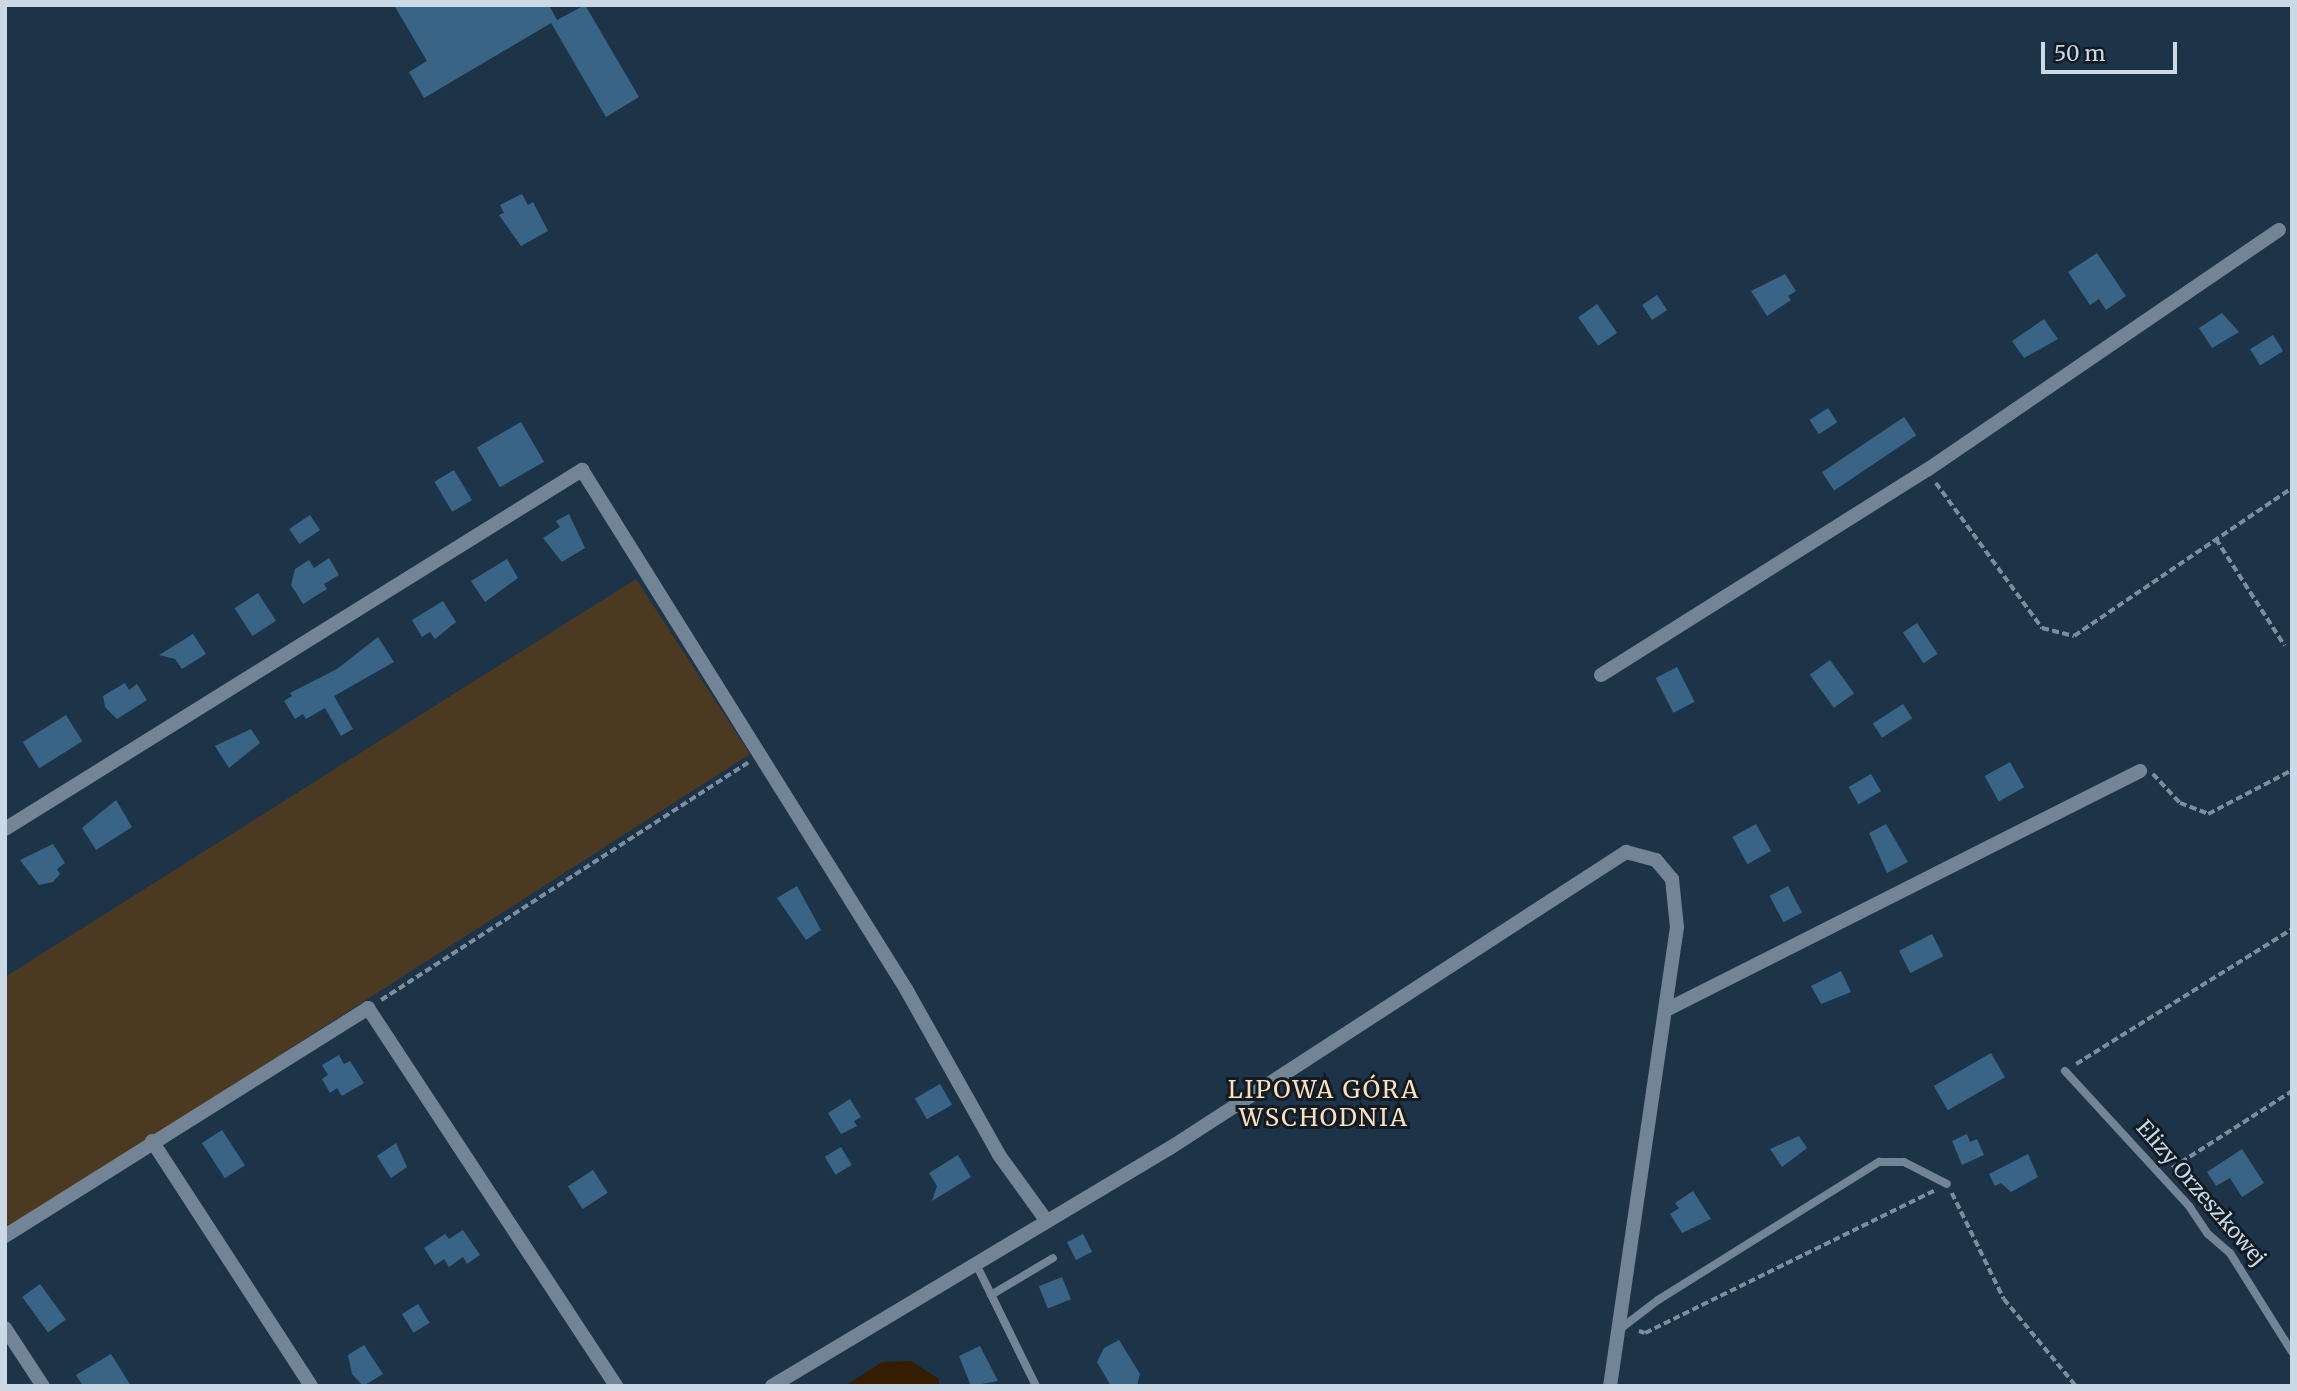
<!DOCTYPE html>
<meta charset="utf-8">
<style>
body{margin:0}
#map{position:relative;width:2297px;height:1391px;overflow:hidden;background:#1d3448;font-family:Merriweather,serif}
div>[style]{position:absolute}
.green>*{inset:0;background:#4c3922}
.water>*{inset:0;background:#341d00}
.building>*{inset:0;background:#396486;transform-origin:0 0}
.path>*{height:3.5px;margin-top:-1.75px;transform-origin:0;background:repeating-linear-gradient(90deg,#7c8e9e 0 7px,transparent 0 10.5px)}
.service>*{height:8px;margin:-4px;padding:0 4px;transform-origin:4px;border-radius:4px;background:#728495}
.minor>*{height:14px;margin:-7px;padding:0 7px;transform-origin:7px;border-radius:7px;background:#728495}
span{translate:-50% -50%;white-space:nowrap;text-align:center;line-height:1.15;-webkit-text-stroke:6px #111b24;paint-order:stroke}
.street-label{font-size:21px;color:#cbd9e6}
.quarter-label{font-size:24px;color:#ffdfba;letter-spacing:2px}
.frame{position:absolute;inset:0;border:7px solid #cbd9e6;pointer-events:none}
.scale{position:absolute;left:2041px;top:42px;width:136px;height:32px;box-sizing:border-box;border:4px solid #cbd9e6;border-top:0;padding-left:9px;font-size:21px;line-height:24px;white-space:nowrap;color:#cbd9e6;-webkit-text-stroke:5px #111b24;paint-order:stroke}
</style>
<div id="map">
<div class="green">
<div style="clip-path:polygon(636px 579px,750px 754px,5px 1231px,5px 977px)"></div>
</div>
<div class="water">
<div style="clip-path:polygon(911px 1361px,939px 1379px,939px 1386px,845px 1386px,882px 1362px)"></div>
</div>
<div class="building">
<div style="clip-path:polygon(394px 5px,549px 5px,557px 20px,585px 5px,639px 97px,606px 117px,551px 23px,424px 98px,409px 72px,427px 61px)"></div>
<div style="clip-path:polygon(522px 194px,528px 205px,533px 202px,548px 231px,521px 246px,499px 215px,504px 213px,500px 205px)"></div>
<div style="clip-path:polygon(2097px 253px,2126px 296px,2106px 310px,2099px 299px,2090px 305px,2068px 272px)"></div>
<div style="clip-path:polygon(1785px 274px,1796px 291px,1788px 296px,1791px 300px,1767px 316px,1751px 291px)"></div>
<div style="left:1657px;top:295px;width:18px;height:18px;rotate:56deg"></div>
<div style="left:1597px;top:304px;width:35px;height:23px;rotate:55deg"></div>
<div style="clip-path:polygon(2222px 313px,2239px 332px,2212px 348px,2199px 328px)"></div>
<div style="clip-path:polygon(2044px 319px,2058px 339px,2024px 358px,2012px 341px)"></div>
<div style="left:2273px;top:335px;width:19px;height:27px;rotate:58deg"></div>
<div style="left:1828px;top:408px;width:17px;height:22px;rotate:57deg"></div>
<div style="left:1904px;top:417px;width:22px;height:99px;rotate:56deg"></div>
<div style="left:521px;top:422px;width:46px;height:51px;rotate:60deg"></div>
<div style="left:454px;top:470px;width:35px;height:23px;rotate:59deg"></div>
<div style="clip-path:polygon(569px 514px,585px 548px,562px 562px,543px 538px,560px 527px,556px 521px)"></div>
<div style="left:310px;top:515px;width:18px;height:25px;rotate:56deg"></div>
<div style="clip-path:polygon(329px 558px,339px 575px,324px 584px,327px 589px,303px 604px,291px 585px,295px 569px,309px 560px,314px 568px)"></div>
<div style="clip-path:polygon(507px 559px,518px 578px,485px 602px,471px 581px)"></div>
<div style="left:258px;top:593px;width:33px;height:28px;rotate:57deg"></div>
<div style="clip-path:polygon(443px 601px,456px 622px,435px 639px,430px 632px,422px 637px,412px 620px)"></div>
<div style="left:1917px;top:623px;width:37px;height:17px;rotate:56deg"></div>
<div style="clip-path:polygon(193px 634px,206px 654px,182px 669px,175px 659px,159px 655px)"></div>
<div style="clip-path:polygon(378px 637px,394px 662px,334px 696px,353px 729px,341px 736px,325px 708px,306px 719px,303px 714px,295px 719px,284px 701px,292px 696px,290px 693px,337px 669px)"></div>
<div style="left:1830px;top:660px;width:41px;height:25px;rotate:54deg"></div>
<div style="left:1677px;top:667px;width:39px;height:24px;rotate:63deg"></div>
<div style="clip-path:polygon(125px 683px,129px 690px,137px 684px,147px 700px,117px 719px,105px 707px,103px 696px)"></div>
<div style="left:1903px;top:704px;width:17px;height:36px;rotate:57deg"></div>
<div style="left:66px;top:715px;width:31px;height:51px;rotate:58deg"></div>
<div style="clip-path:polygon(251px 729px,260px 743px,229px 768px,215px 746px)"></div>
<div style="left:2010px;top:762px;width:29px;height:29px;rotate:61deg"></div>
<div style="left:1871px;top:774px;width:20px;height:26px;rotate:60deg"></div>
<div style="clip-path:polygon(116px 800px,132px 827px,96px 850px,82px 828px)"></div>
<div style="left:1756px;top:824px;width:31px;height:27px;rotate:61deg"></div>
<div style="clip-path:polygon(1886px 824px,1908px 862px,1887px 873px,1869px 833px)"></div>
<div style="clip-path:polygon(53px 844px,65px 863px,57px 869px,60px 874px,53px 882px,39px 885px,20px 860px)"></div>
<div style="clip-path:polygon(797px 886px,821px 930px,806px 940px,777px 898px)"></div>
<div style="left:1788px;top:886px;width:30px;height:21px;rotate:62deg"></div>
<div style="left:1932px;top:934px;width:25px;height:37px;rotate:63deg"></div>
<div style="clip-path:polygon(1841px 971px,1851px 992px,1821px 1004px,1811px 986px)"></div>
<div style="left:1991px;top:1053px;width:28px;height:66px;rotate:60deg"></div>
<div style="clip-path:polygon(339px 1055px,344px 1064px,350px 1061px,364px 1083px,342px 1096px,337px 1088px,330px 1093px,322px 1079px,328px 1075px,322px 1065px)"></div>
<div style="left:940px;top:1084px;width:24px;height:29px;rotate:60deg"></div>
<div style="clip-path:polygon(850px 1099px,861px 1117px,854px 1121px,857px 1126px,841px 1134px,828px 1113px)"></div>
<div style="left:222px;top:1130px;width:42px;height:24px;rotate:57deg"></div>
<div style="clip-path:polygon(1967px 1134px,1970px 1142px,1977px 1139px,1984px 1155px,1962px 1165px,1952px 1141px)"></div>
<div style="clip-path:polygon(1799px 1136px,1807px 1148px,1782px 1167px,1770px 1149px)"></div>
<div style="clip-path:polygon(396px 1143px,407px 1167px,391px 1178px,377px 1156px)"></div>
<div style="left:841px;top:1147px;width:21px;height:19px;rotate:59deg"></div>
<div style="clip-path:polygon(2242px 1149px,2264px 1183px,2242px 1197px,2230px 1178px,2216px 1186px,2207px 1172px)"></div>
<div style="clip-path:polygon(2028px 1154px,2038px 1177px,2011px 1192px,2001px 1183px,1995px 1186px,1989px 1174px)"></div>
<div style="clip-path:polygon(958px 1155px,971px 1177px,932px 1201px,937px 1186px,929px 1173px)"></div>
<div style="left:593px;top:1170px;width:27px;height:30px;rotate:57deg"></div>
<div style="clip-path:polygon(1693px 1191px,1711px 1219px,1682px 1233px,1670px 1214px,1679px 1208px,1675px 1203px)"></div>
<div style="clip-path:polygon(463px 1230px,480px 1255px,467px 1264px,463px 1257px,449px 1267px,444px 1259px,435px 1265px,424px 1248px,445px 1234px,449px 1239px)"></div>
<div style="left:1083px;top:1234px;width:20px;height:18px;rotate:63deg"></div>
<div style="left:1062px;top:1277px;width:24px;height:25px;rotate:68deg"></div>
<div style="left:40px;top:1284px;width:44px;height:22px;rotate:54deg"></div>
<div style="left:418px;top:1304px;width:22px;height:19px;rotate:58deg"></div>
<div style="clip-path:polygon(1119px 1340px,1140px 1374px,1137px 1386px,1111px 1386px,1097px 1362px,1104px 1348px)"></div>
<div style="clip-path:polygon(364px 1345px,383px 1374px,363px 1386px,352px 1374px,348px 1355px)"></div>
<div style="clip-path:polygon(980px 1346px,998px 1381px,971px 1386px,959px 1356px)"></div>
<div style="clip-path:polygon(111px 1354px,131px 1386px,83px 1386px,76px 1375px)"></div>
</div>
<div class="path">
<div style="left:1936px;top:483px;width:180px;rotate:53.8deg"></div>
<div style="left:2042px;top:628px;width:33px;rotate:14deg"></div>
<div style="left:2074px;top:636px;width:263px;rotate:-34.2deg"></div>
<div style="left:2216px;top:539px;width:127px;rotate:57.2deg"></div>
<div style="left:2153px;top:774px;width:40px;rotate:47deg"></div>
<div style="left:2180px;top:803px;width:30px;rotate:21deg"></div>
<div style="left:2208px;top:814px;width:95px;rotate:-27.6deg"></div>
<div style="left:381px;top:1000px;width:437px;rotate:-32.9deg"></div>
<div style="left:2076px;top:1064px;width:255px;rotate:-32deg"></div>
<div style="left:2172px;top:1168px;width:143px;rotate:-32.7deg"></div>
<div style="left:1952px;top:1193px;width:118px;rotate:63.9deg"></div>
<div style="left:2004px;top:1299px;width:113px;rotate:50.4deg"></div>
<div style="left:1639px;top:1331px;width:6px;rotate:18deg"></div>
<div style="left:1645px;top:1333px;width:322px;rotate:-26.2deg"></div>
</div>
<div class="service">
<div style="left:2065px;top:1071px;width:183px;rotate:47.4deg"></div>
<div style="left:2189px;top:1206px;width:34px;rotate:56deg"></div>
<div style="left:2208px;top:1234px;width:29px;rotate:41deg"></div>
<div style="left:2230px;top:1253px;width:117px;rotate:57.9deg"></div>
<div style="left:975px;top:1262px;width:138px;rotate:63.8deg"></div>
<div style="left:991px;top:1295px;width:72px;rotate:-30.8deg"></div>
<div style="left:1620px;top:1329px;width:48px;rotate:-37.3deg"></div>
<div style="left:1658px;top:1300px;width:261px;rotate:-32deg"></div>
<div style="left:1879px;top:1162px;width:25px"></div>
<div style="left:1904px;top:1162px;width:48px;rotate:27.1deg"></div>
</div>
<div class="minor">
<div style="left:1601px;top:675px;width:385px;rotate:-32.2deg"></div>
<div style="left:1927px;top:470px;width:426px;rotate:-34.3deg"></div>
<div style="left:5px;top:829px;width:680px;rotate:-31.89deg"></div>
<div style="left:582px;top:470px;width:612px;rotate:58.02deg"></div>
<div style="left:906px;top:989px;width:190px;rotate:60.7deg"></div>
<div style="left:999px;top:1155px;width:80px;rotate:54.1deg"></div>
<div style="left:1666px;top:1010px;width:531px;rotate:-26.76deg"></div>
<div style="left:152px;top:1141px;width:292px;rotate:57deg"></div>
<div style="left:5px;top:1236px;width:429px;rotate:-32.1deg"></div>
<div style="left:368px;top:1008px;width:452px;rotate:56.7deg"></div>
<div style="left:5px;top:1328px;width:69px;rotate:56.8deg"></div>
<div style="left:772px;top:1386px;width:464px;rotate:-30.9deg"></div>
<div style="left:1170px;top:1148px;width:544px;rotate:-32.99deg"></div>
<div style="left:1626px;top:852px;width:31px;rotate:15deg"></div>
<div style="left:1656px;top:860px;width:25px;rotate:50deg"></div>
<div style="left:1672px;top:879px;width:48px;rotate:84.1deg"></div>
<div style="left:1677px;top:927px;width:464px;rotate:98.3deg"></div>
</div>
<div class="street-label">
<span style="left:2201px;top:1193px;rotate:49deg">Elizy Orzeszkowej</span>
</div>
<div class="quarter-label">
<span style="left:1324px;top:1104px">LIPOWA GÓRA<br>WSCHODNIA</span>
</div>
<div class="frame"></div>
<div class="scale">50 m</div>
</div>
